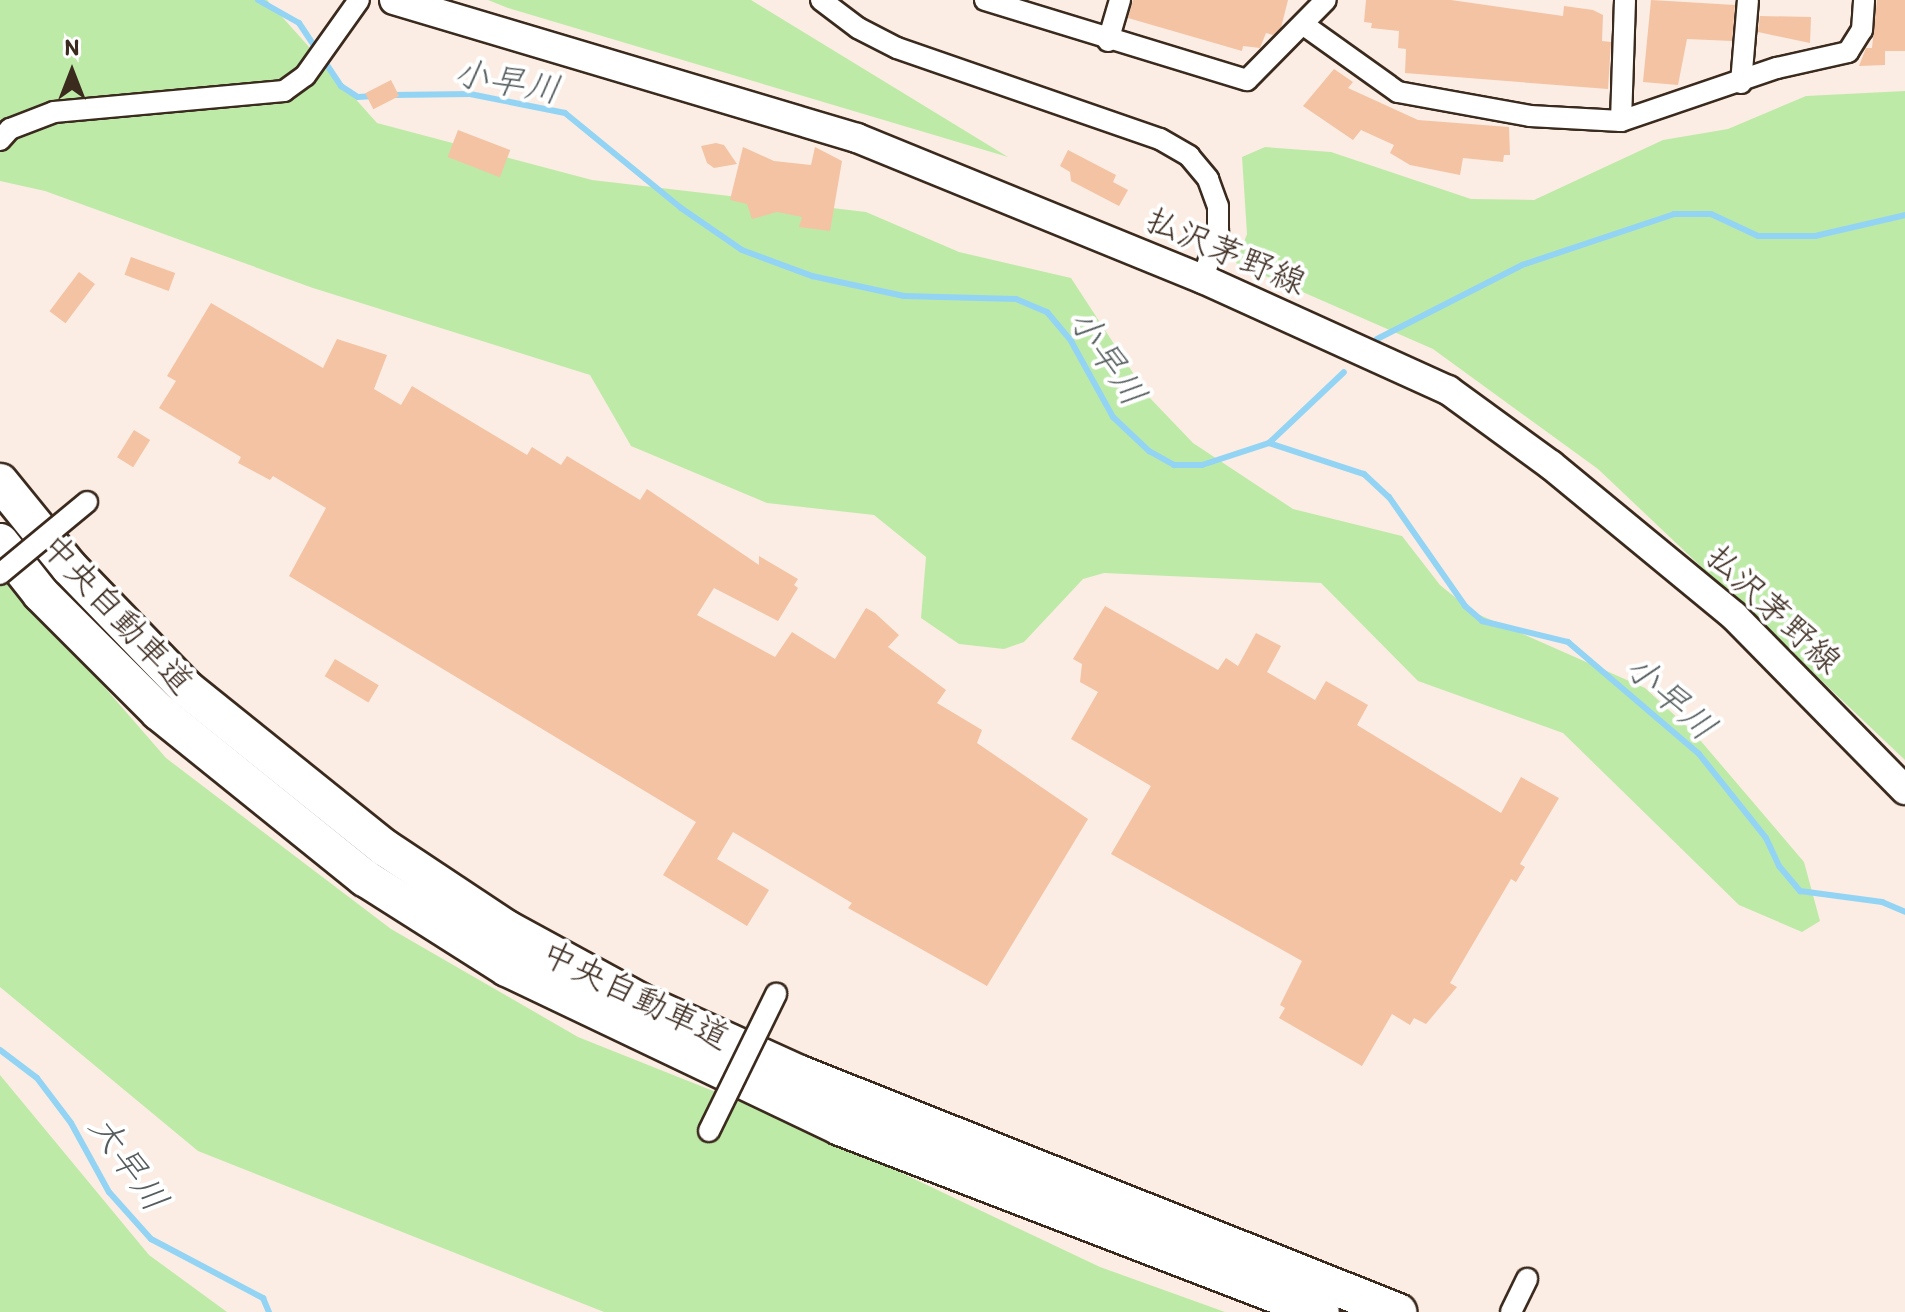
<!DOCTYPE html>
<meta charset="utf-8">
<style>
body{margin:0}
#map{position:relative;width:1905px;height:1312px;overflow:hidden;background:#fbede3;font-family:Itim,"Klee One",sans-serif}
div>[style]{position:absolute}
.green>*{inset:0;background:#beeaa8}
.stream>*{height:6px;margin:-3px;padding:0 3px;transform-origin:3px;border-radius:3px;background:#93d4f4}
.building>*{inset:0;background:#f3c3a3;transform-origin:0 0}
.roads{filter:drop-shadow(2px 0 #3b2a1e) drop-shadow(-2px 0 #3b2a1e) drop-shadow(0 2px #3b2a1e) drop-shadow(0 -2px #3b2a1e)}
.minor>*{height:20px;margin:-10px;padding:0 10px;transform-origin:10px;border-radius:10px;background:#fff}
.secondary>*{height:28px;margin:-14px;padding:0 14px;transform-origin:14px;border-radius:14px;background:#fff}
.motorway>*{height:36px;margin:-18px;padding:0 18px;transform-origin:18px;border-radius:18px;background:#fff}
.bridges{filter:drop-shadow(2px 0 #3b2a1e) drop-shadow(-2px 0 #3b2a1e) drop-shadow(0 2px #3b2a1e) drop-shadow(0 -2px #3b2a1e)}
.minor-bridge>*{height:20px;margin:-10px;padding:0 10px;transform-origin:10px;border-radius:10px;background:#fff}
span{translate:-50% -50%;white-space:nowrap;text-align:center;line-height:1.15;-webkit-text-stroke:8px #fff;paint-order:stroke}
.street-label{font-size:34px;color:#3b2a1e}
.water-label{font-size:36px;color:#555d5e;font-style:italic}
.north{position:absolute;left:32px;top:32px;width:80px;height:80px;-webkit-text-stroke:6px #fff;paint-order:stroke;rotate:0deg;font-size:22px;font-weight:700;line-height:32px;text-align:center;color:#3b2a1e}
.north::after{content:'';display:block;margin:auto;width:28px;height:36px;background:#3b2a1e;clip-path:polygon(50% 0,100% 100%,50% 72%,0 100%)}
</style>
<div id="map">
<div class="green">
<div style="clip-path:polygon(0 0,267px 0,377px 123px,592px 180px,866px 212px,959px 252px,1071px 278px,1148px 396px,1193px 443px,1293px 509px,1402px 536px,1440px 585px,1473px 612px,1645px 688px,1694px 733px,1804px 862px,1820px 921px,1802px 932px,1739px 905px,1563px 733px,1418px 681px,1321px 583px,1104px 573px,1083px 579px,1024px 642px,1004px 649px,959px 644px,921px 618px,926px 557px,874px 515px,767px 503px,631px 446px,590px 375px,313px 288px,45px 191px,0 181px)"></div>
<div style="clip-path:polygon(488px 0,751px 0,1008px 157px,508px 8px)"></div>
<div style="clip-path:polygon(1905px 91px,1905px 760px,1598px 469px,1433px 349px,1236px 263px,1247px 234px,1242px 157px,1265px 147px,1331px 152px,1471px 199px,1534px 200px,1663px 140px,1728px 129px,1806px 96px)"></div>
<div style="clip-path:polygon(0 567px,166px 758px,391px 929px,578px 1037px,811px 1130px,1100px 1267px,1225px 1312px,604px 1312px,198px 1151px,0 987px)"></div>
<div style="clip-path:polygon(0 1075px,149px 1255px,227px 1312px,0 1312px)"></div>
</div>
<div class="stream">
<div style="left:258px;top:0;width:47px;rotate:29.3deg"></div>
<div style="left:299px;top:23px;width:76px;rotate:56.3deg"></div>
<div style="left:341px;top:86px;width:20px;rotate:33deg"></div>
<div style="left:358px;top:97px;width:16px;rotate:-4deg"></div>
<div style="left:393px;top:95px;width:77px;rotate:-0.7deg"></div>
<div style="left:470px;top:94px;width:97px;rotate:11.3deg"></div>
<div style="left:565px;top:113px;width:150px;rotate:39.3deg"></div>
<div style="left:681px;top:208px;width:74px;rotate:34.5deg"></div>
<div style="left:742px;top:250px;width:75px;rotate:20.4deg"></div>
<div style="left:812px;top:276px;width:94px;rotate:12.3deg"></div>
<div style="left:904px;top:296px;width:112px;rotate:1.5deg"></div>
<div style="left:1016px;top:299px;width:34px;rotate:23deg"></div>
<div style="left:1047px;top:312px;width:38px;rotate:50deg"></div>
<div style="left:1071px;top:341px;width:87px;rotate:61.1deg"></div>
<div style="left:1113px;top:417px;width:50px;rotate:43.4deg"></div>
<div style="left:1149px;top:451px;width:29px;rotate:29deg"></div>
<div style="left:1174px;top:465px;width:28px"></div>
<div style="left:1202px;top:465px;width:71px;rotate:-18.2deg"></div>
<div style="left:1269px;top:443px;width:100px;rotate:18.1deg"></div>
<div style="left:1364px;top:474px;width:34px;rotate:43deg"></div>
<div style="left:1389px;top:497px;width:133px;rotate:55.1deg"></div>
<div style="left:1465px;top:606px;width:23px;rotate:41deg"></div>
<div style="left:1482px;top:621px;width:89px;rotate:13.7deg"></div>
<div style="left:1568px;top:642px;width:172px;rotate:40.5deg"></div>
<div style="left:1699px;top:754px;width:107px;rotate:51.4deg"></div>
<div style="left:1766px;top:838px;width:31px;rotate:65deg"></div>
<div style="left:1779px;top:866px;width:33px;rotate:50deg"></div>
<div style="left:1800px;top:891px;width:83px;rotate:7.6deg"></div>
<div style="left:1882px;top:902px;width:25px;rotate:23deg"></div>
<div style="left:1377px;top:339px;width:163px;rotate:-27deg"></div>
<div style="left:1522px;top:265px;width:160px;rotate:-18.5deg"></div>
<div style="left:1674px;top:214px;width:37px"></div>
<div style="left:1711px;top:214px;width:52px;rotate:25.1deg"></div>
<div style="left:1758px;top:236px;width:57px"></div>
<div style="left:1815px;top:236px;width:92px;rotate:-13.1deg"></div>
<div style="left:1269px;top:443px;width:103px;rotate:-43.4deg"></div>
<div style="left:0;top:1050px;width:46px;rotate:37.1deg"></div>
<div style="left:37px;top:1078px;width:56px;rotate:52.9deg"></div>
<div style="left:71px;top:1123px;width:79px;rotate:61.2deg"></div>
<div style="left:109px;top:1192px;width:63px;rotate:48.2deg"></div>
<div style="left:151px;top:1239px;width:127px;rotate:27.8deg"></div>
<div style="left:263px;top:1298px;width:15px;rotate:67deg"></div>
</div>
<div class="building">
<div style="clip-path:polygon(1133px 0,1288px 0,1281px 28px,1273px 35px,1266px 33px,1260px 48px,1243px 46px,1242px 51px,1128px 18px)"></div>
<div style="clip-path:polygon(1366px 0,1451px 0,1563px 16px,1564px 6px,1593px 10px,1603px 15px,1602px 41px,1611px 42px,1608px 89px,1405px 73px,1406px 49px,1398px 48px,1399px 31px,1371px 28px,1372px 23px,1364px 22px)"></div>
<div style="clip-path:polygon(1651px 0,1735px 5px,1732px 41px,1687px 39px,1678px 85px,1643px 82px)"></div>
<div style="clip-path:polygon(1877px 0,1905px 0,1905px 51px,1885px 51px,1885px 65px,1859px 66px,1866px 48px,1872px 48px)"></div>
<div style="clip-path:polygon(1760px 16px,1811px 17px,1810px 43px,1758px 32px)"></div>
<div style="clip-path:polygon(1334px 69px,1353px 82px,1348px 88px,1418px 120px,1509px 127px,1510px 155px,1504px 155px,1503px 162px,1463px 158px,1460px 175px,1410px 165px,1390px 153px,1394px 145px,1361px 130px,1353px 140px,1303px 106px)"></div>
<div style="left:391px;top:80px;width:18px;height:29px;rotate:63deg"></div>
<div style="left:458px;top:130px;width:56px;height:29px;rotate:21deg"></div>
<div style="clip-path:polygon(716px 143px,724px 145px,737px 164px,714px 168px,707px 163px,701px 146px)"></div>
<div style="clip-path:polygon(743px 147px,774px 161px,811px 165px,815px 147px,842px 161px,830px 231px,799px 227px,802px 217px,777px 212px,752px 219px,747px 204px,730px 200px)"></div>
<div style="clip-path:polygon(1068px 150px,1116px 175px,1113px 182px,1128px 190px,1119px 206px,1071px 181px,1070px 172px,1060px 166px)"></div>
<div style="left:131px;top:257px;width:47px;height:19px;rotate:20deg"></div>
<div style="left:79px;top:272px;width:20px;height:49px;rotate:37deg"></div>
<div style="clip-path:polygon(211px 303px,323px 368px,337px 339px,387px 355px,374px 389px,401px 405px,412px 386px,527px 455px,532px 447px,561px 465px,567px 456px,640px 500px,647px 489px,759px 565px,759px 556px,798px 579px,794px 585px,798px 588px,778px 621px,714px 588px,697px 615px,775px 657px,792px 632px,835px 659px,866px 608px,875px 613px,899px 635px,888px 647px,946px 690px,937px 703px,982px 730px,977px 743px,1088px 819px,987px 986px,848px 908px,852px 903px,733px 832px,717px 859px,769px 890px,747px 926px,663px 875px,696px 822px,289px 576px,326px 508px,273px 476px,270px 480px,238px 463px,241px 457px,159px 408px,176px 381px,167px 376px)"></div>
<div style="left:134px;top:430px;width:19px;height:32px;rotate:32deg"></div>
<div style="clip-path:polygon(1105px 606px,1218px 670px,1226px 658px,1238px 666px,1256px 633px,1281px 646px,1267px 672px,1315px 700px,1326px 681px,1368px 705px,1357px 725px,1501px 813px,1521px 777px,1559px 798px,1520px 864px,1525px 867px,1516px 882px,1511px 879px,1450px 983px,1457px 987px,1426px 1024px,1414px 1018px,1410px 1025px,1392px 1014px,1362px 1066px,1279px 1018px,1285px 1008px,1280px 1005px,1302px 961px,1111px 854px,1151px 786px,1071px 739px,1098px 692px,1080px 682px,1082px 664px,1073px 659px)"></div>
<div style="left:335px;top:659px;width:51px;height:20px;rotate:31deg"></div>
</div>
<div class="roads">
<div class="minor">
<div style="left:821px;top:0;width:46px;rotate:37.1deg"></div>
<div style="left:858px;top:28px;width:44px;rotate:27.1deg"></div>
<div style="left:897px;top:48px;width:278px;rotate:19.1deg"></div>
<div style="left:1160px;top:139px;width:34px;rotate:30deg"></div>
<div style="left:1189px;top:156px;width:30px;rotate:50deg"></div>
<div style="left:1208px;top:179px;width:29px;rotate:70deg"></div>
<div style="left:1218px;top:206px;width:25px;rotate:90deg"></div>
<div style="left:1218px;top:231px;width:50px;rotate:107.4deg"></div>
<div style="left:985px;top:0;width:274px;rotate:17deg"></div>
<div style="left:1247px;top:80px;width:112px;rotate:-45.4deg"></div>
<div style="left:1304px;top:25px;width:115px;rotate:35.5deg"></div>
<div style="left:1398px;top:92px;width:134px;rotate:10.3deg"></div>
<div style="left:1530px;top:116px;width:91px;rotate:3.1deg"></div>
<div style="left:1621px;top:121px;width:165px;rotate:-18.8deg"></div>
<div style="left:1777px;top:68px;width:73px;rotate:-12.7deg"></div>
<div style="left:1848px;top:52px;width:26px;rotate:-58deg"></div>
<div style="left:1862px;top:30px;width:30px;rotate:-86deg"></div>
<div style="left:1108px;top:41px;width:43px;rotate:-73.7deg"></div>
<div style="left:1741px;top:83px;width:83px;rotate:-85.2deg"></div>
<div style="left:1621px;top:121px;width:121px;rotate:-88.1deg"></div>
<div style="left:0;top:140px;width:15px;rotate:-48deg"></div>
<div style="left:10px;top:129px;width:47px;rotate:-21.1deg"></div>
<div style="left:54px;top:112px;width:231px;rotate:-5.2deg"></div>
<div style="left:284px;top:91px;width:26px;rotate:-36deg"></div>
<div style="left:305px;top:76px;width:93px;rotate:-54.6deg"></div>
<div style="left:1511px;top:1312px;width:37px;rotate:-64deg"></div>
</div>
<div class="secondary">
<div style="left:394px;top:0;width:483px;rotate:16.6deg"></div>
<div style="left:857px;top:138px;width:374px;rotate:22.2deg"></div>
<div style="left:1203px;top:279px;width:269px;rotate:24.4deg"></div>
<div style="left:1448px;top:390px;width:127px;rotate:36.1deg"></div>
<div style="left:1551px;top:465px;width:237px;rotate:39.5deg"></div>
<div style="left:1734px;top:616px;width:244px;rotate:45.5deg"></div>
</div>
<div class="motorway">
<div style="left:0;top:482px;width:109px;rotate:50.9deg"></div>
<div style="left:69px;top:567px;width:170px;rotate:46deg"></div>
<div style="left:187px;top:689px;width:254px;rotate:38.8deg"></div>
<div style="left:385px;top:848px;width:146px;rotate:33.6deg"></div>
<div style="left:507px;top:929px;width:150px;rotate:28.6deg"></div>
<div style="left:639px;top:1001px;width:177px;rotate:24.4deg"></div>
<div style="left:800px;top:1074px;width:644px;rotate:21.7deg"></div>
<div style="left:0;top:542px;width:66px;rotate:51.7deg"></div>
<div style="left:41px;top:594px;width:167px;rotate:45deg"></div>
<div style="left:159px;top:712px;width:265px;rotate:38.9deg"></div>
<div style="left:365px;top:878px;width:168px;rotate:32.4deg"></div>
<div style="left:507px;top:968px;width:369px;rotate:25.5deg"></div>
<div style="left:840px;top:1127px;width:515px;rotate:21.04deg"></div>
</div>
</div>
<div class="bridges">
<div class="minor-bridge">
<div style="left:0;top:574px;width:113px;rotate:-39.6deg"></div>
<div style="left:709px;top:1131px;width:153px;rotate:-63.9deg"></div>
</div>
</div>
<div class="street-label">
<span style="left:1226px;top:251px;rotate:23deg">払沢茅野線</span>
<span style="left:1774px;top:609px;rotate:43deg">払沢茅野線</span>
<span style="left:118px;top:614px;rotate:47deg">中央自動車道</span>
<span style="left:636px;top:995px;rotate:26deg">中央自動車道</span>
</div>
<div class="water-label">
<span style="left:507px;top:81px;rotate:10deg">小早川</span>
<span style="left:1108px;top:357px;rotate:56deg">小早川</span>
<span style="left:1671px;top:697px;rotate:42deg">小早川</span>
<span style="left:129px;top:1163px;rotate:55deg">大早川</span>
</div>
<div class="north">N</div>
</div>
